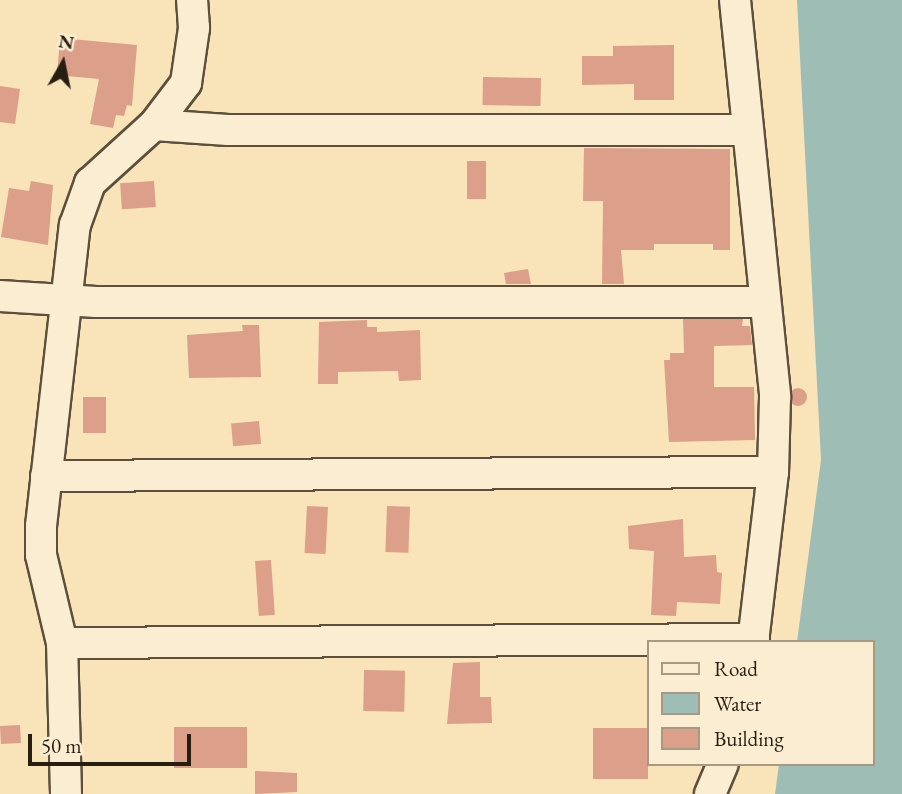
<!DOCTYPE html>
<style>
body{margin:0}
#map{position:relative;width:902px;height:794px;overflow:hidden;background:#f9e3b8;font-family:"EB Garamond",serif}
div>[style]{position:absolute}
.water>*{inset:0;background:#9ebdb4}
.building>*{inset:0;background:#db9f8a;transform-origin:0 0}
.round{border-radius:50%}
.roads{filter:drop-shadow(2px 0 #5c4f3c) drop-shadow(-2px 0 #5c4f3c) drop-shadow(0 2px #5c4f3c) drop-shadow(0 -2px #5c4f3c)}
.minor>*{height:30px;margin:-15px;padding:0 15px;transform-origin:15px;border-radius:15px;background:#fbedd1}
span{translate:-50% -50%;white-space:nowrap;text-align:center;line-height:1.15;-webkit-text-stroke:5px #fbedd1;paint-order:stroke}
.legend{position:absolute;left:647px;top:640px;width:228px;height:126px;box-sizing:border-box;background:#fbedd1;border:2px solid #a69a85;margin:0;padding:9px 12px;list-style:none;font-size:21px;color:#271e12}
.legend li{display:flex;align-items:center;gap:14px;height:35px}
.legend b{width:35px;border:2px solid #a69a85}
.north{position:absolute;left:28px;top:28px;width:70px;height:70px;-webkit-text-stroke:5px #fbedd1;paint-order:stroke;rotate:9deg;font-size:19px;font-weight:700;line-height:28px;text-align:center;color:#271e12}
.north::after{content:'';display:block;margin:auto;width:24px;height:32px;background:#271e12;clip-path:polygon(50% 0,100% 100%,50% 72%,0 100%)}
.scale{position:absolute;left:28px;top:734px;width:163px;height:32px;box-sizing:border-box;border:4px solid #271e12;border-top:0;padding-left:9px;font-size:21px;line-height:24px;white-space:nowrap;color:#271e12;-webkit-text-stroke:5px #fbedd1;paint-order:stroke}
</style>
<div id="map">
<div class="water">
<div style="clip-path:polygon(797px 0,902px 0,902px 794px,775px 794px,779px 764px,872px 764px,872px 642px,797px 642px,821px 460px)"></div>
</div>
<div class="building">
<div style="clip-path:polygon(60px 38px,137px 45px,132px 106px,127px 105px,124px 116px,116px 115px,113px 128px,90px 124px,99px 79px,57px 75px)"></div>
<div style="clip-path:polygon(674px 45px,674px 100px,634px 100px,634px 84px,582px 85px,582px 56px,613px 56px,613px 46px)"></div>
<div style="left:483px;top:77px;width:58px;height:28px;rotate:1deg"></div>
<div style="clip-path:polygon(0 86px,20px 89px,15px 124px,0 122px)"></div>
<div style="clip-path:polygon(584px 148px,730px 149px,730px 250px,713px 250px,713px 244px,654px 244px,654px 250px,621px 250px,624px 284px,602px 284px,603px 201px,583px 201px)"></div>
<div style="left:467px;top:161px;width:19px;height:38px"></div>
<div style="clip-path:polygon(31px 181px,53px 185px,48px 245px,1px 237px,9px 188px,29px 191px)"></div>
<div style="left:154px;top:181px;width:26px;height:34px;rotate:86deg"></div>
<div style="clip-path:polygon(528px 269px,531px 284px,506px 284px,504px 273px)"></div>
<div style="clip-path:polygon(683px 319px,743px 319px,742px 326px,750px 326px,752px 345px,714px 346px,714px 387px,754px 387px,755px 440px,669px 442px,664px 360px,670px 360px,670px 353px,684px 353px)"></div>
<div style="clip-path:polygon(367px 320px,367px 327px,377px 327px,377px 332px,420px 330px,421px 380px,399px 381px,398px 371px,338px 372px,338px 384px,318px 384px,319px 322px)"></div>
<div style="clip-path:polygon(242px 325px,259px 325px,261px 377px,189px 378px,187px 335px,243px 331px)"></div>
<div class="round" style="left:789px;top:388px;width:18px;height:18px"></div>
<div style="left:83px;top:397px;width:23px;height:36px"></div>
<div style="left:259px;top:421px;width:23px;height:28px;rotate:85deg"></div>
<div style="left:307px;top:506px;width:21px;height:47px;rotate:3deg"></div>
<div style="left:387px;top:506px;width:23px;height:46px;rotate:2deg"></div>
<div style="clip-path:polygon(683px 519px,684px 557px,716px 555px,717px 572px,722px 573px,720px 604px,677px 602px,676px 616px,651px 615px,654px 551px,629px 549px,628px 526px)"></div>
<div style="left:271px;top:560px;width:55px;height:16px;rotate:86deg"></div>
<div style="clip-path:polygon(480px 662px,480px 697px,491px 697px,492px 723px,447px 724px,453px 663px)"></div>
<div style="left:364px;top:670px;width:41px;height:41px;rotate:1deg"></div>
<div style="left:20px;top:725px;width:18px;height:20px;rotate:87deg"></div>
<div style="left:247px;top:727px;width:41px;height:73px;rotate:90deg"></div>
<div style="left:648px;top:728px;width:51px;height:55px;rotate:90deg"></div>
<div style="clip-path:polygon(255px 771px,297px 773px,297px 792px,255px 794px)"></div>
</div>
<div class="roads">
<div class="minor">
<div style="left:735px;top:0;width:399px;rotate:84.2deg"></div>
<div style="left:775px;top:397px;width:75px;rotate:91.5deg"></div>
<div style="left:773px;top:472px;width:171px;rotate:96.7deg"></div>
<div style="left:154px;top:125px;width:74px;rotate:3.9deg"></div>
<div style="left:228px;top:130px;width:517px"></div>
<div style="left:0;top:296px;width:96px;rotate:3.6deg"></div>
<div style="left:96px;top:302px;width:668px"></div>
<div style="left:46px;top:476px;width:727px;rotate:-0.32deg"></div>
<div style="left:62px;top:643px;width:692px;rotate:-0.33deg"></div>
<div style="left:66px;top:794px;width:151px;rotate:-91.5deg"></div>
<div style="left:62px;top:643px;width:90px;rotate:-103.4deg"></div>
<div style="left:41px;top:555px;width:29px;rotate:-90deg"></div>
<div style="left:41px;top:526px;width:303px;rotate:-83.6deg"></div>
<div style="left:75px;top:225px;width:45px;rotate:-70.3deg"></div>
<div style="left:90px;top:183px;width:86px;rotate:-42.2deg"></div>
<div style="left:154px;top:125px;width:53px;rotate:-52.7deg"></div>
<div style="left:186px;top:83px;width:56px;rotate:-81.7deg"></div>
<div style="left:194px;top:28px;width:28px;rotate:-94deg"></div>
<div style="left:710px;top:794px;width:33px;rotate:-67deg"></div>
</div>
</div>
<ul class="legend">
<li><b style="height:9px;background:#fbedd1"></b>Road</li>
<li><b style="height:19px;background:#9ebdb4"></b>Water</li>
<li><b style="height:19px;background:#db9f8a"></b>Building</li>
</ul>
<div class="north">N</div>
<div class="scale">50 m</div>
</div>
